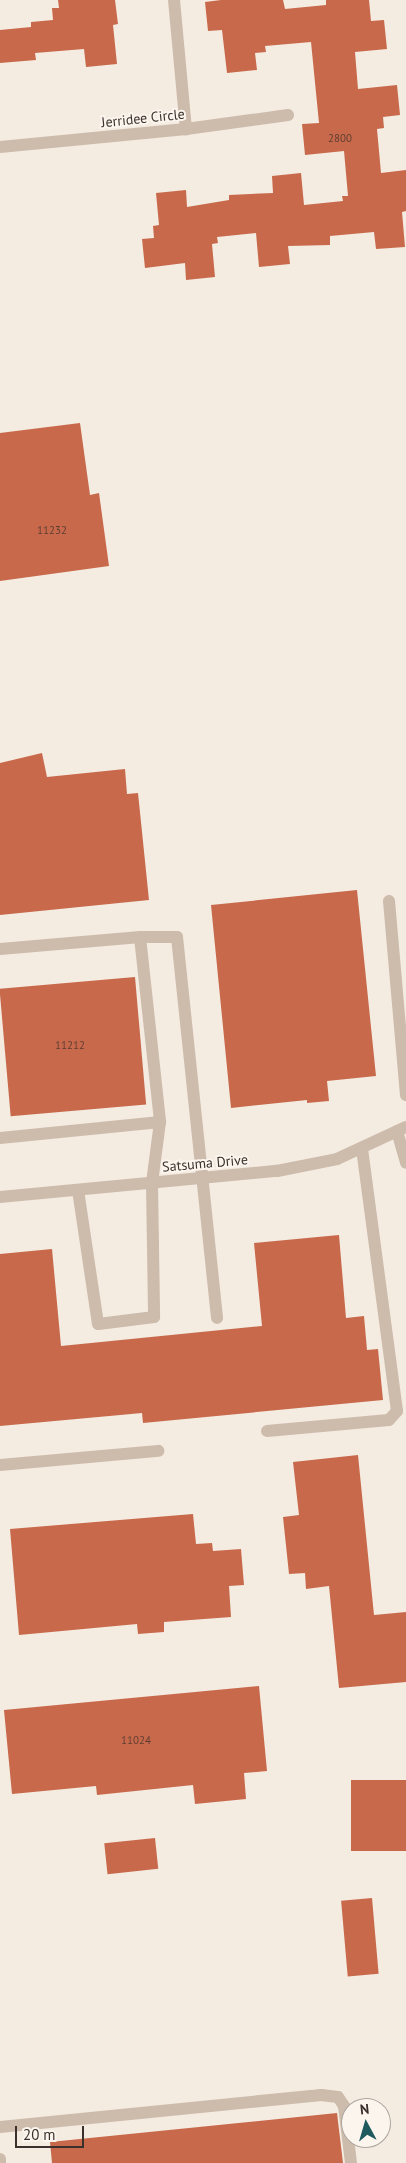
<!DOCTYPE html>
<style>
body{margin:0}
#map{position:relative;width:406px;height:2163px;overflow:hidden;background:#f4ebe1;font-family:"PT Sans",sans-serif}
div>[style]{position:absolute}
.building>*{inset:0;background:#c8694b;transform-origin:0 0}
.minor>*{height:12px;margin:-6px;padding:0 6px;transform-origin:6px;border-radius:6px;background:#cdbbac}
span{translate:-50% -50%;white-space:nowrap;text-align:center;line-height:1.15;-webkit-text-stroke:4px #fbf5ee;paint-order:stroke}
.number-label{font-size:11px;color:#5e3e33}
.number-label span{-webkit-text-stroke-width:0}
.street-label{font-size:14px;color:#3b302b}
.north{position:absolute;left:341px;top:2098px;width:50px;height:50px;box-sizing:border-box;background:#fbf5ee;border:1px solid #aea6a0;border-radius:50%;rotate:354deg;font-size:14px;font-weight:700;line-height:20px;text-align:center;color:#3b302b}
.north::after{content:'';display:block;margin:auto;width:18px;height:22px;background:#1f5a5e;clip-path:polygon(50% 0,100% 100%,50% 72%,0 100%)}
.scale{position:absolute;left:15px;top:2126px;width:69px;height:22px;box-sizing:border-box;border:2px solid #3b302b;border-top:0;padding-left:6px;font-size:15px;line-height:18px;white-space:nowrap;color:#3b302b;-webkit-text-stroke:4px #fbf5ee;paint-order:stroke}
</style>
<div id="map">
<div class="building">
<div style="clip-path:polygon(58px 0,115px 0,118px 24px,113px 25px,117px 64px,86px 67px,84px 49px,35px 53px,36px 60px,0 63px,0 30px,31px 27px,31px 22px,53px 20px,52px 8px,59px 8px)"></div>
<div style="clip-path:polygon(221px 0,283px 0,285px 9px,326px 5px,326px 0,369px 0,371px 21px,384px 20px,387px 49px,355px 52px,358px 89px,397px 85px,400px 115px,383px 117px,384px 128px,377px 129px,381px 173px,406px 170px,406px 211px,402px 212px,405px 247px,376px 249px,374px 232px,330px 236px,330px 245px,288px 246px,290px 264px,259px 267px,256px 233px,217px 237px,218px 243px,212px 244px,215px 277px,186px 280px,185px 263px,145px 268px,142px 239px,154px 238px,153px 226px,159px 225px,156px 193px,186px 190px,187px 207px,229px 200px,229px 195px,273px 193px,272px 176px,301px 173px,304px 205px,343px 201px,342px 196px,348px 196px,344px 151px,305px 155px,302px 124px,319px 123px,311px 42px,265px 46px,266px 52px,255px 53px,257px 70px,227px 73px,222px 30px,208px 31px,205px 2px)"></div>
<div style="clip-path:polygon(80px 423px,90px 495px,99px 493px,109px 566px,0 581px,0 433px)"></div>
<div style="clip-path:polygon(42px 753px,47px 777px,125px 769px,127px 794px,138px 793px,149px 900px,0 915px,0 763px)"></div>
<div style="clip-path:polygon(357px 890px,376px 1076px,327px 1081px,329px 1101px,307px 1103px,307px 1100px,231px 1108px,211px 905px)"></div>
<div style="left:135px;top:977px;width:128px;height:136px;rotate:85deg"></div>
<div style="clip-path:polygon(339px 1235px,346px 1318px,364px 1316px,367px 1350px,378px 1349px,383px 1400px,143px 1423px,142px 1413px,0 1426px,0 1254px,52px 1249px,61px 1346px,262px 1326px,254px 1243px)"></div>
<div style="clip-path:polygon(358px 1455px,374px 1615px,406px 1612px,406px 1682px,339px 1688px,329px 1586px,306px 1589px,305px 1573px,289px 1574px,283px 1517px,299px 1515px,293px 1462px)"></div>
<div style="clip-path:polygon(193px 1514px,196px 1544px,212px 1543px,213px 1551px,241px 1549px,244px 1585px,229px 1586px,231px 1617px,164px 1622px,164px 1632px,138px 1634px,137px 1624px,19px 1635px,10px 1529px)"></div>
<div style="clip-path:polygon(259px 1686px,267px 1771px,244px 1773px,246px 1799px,195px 1804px,193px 1785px,97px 1795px,96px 1786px,12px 1794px,4px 1710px)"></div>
<div style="left:406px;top:1780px;width:71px;height:55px;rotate:90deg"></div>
<div style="left:155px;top:1838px;width:31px;height:51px;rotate:84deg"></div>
<div style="left:372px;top:1898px;width:76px;height:31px;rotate:85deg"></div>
<div style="clip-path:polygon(337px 2113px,343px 2163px,52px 2163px,50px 2142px)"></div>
</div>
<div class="minor">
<div style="left:174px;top:0;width:130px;rotate:84.7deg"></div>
<div style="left:0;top:147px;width:187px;rotate:-5.5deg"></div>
<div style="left:186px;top:129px;width:103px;rotate:-7.8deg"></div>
<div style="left:389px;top:901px;width:195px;rotate:85deg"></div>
<div style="left:140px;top:937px;width:37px"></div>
<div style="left:177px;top:937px;width:383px;rotate:84deg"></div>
<div style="left:0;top:949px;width:141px;rotate:-4.9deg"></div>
<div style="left:140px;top:937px;width:186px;rotate:83.8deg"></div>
<div style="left:397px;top:1131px;width:33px;rotate:74deg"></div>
<div style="left:0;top:1138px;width:161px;rotate:-5.7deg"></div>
<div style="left:160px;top:1122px;width:62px;rotate:97.5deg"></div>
<div style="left:152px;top:1183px;width:134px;rotate:89.1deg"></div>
<div style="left:154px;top:1317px;width:56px;rotate:172.9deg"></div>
<div style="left:98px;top:1324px;width:135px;rotate:-98.5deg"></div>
<div style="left:0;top:1197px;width:278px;rotate:-5.4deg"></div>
<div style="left:277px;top:1171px;width:61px;rotate:-11.3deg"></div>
<div style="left:337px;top:1159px;width:76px;rotate:-24.9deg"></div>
<div style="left:267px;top:1431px;width:122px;rotate:-5.2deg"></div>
<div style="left:389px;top:1420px;width:12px;rotate:-48deg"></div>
<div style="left:397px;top:1411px;width:265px;rotate:-97.6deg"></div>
<div style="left:0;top:1465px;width:159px;rotate:-5.1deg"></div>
<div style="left:0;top:2127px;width:323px;rotate:-5.7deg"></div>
<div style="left:321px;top:2095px;width:17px;rotate:7deg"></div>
<div style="left:338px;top:2097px;width:11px;rotate:56deg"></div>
<div style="left:344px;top:2106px;width:57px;rotate:83deg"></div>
<div style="left:0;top:2159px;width:4px;rotate:90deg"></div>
</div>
<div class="number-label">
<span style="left:340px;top:138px">2800</span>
<span style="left:52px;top:530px">11232</span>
<span style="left:70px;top:1045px">11212</span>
<span style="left:136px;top:1740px">11024</span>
</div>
<div class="street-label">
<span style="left:143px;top:118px;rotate:-6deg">Jerridee Circle</span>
<span style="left:205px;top:1163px;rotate:-5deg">Satsuma Drive</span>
</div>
<div class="north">N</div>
<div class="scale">20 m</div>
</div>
